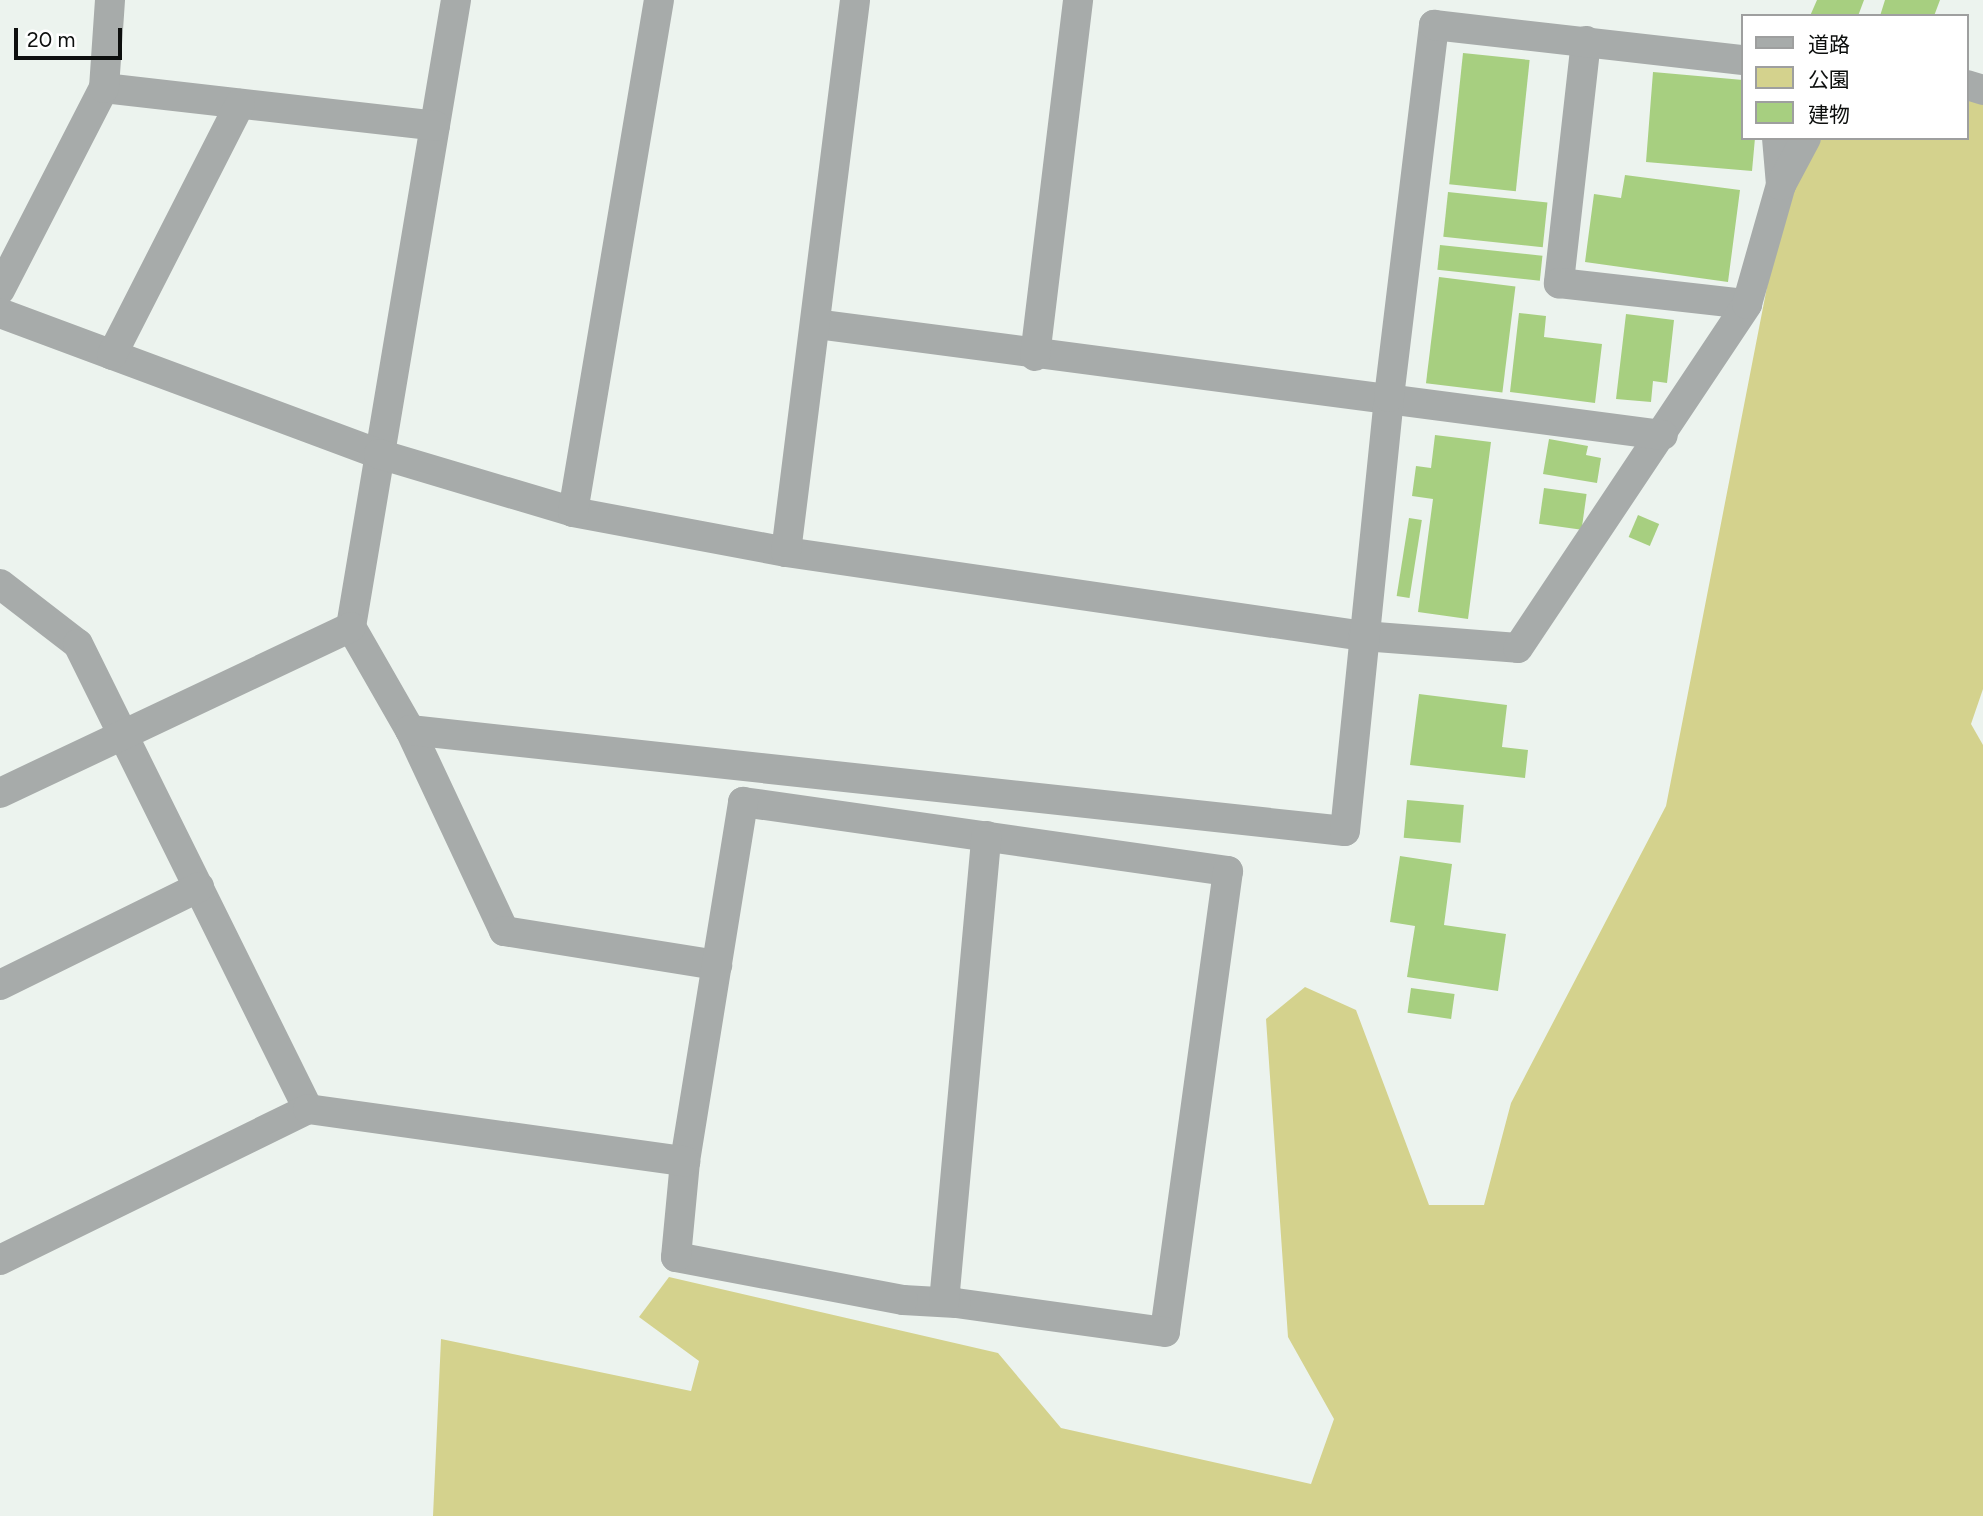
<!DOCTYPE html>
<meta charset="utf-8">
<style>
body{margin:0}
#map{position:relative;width:1983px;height:1516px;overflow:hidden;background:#ecf3ee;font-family:Figtree,"Noto Sans JP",sans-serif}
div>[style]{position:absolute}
.green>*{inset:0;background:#d4d28d}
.building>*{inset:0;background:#a7cf80;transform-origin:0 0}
.minor>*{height:30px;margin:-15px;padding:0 15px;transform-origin:15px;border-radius:15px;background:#a7abaa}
span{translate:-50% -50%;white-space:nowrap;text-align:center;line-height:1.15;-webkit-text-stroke:7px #fff;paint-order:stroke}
.legend{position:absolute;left:1741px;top:14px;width:228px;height:126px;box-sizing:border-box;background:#fff;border:2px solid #9e9f9f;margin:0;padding:9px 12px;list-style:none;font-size:21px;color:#0d0f0e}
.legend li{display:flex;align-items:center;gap:14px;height:35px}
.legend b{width:35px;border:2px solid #9e9f9f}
.scale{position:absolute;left:14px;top:28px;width:108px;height:32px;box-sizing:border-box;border:4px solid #0d0f0e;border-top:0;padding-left:9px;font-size:21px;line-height:24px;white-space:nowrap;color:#0d0f0e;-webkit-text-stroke:5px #fff;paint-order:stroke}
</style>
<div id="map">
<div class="green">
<div style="clip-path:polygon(1967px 94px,1983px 99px,1983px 689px,1971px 724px,1983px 745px,1983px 1516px,433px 1516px,441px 1339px,691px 1391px,699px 1361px,639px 1317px,669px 1277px,998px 1353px,1061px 1428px,1311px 1484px,1334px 1419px,1288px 1337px,1266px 1019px,1305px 987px,1356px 1010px,1429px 1205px,1484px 1205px,1511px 1103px,1666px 806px,1796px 138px,1967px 138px)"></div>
</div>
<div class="building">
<div style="clip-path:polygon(1817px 0,1864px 0,1858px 16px,1810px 16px)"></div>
<div style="clip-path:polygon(1885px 0,1940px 0,1934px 16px,1880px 16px)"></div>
<div style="left:1463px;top:53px;width:67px;height:132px;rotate:6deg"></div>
<div style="clip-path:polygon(1653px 72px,1743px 80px,1743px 138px,1755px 138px,1752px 171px,1646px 162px)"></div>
<div style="clip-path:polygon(1625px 175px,1740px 190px,1728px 282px,1585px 262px,1594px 194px,1621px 198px)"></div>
<div style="left:1448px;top:192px;width:100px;height:45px;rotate:6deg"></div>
<div style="left:1440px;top:245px;width:103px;height:25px;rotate:6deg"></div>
<div style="left:1439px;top:277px;width:77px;height:107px;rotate:7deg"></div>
<div style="clip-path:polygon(1519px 313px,1546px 316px,1544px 337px,1602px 344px,1595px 403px,1510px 392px)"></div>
<div style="clip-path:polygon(1626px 314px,1674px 320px,1667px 383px,1653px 381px,1651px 402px,1616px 399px)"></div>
<div style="clip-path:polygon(1435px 435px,1491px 442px,1468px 619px,1418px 612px,1433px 499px,1412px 496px,1416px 466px,1431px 468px)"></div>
<div style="clip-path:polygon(1549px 439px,1588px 446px,1586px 455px,1601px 458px,1597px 483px,1543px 474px)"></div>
<div style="left:1544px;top:488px;width:43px;height:36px;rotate:8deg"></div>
<div style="left:1638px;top:515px;width:23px;height:24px;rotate:23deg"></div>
<div style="left:1409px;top:518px;width:13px;height:79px;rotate:9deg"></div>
<div style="clip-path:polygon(1419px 694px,1507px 705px,1502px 747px,1528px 750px,1525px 778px,1410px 765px)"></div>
<div style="left:1407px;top:800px;width:57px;height:38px;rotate:5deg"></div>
<div style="clip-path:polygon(1400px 856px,1452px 864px,1444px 925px,1506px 934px,1498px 991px,1407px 977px,1415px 926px,1390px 922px)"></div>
<div style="left:1411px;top:988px;width:44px;height:25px;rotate:8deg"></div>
</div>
<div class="minor">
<div style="left:456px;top:0;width:636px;rotate:99.51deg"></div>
<div style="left:351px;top:627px;width:119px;rotate:60.2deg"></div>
<div style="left:410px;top:730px;width:222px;rotate:64.9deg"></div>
<div style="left:504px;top:931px;width:216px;rotate:9.1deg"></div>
<div style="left:1586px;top:41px;width:244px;rotate:96.4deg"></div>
<div style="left:1559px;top:283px;width:189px;rotate:6.4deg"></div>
<div style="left:1967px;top:85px;width:17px;rotate:17deg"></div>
<div style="left:104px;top:88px;width:333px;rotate:6.5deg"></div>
<div style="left:1777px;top:138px;width:47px;rotate:85.1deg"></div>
<div style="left:0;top:290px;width:227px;rotate:-62.8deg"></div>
<div style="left:104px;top:88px;width:88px;rotate:-86.1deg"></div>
<div style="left:0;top:313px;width:404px;rotate:20.4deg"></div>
<div style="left:379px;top:454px;width:202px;rotate:16.6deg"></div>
<div style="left:573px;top:512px;width:217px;rotate:10.6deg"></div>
<div style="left:786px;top:552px;width:583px;rotate:8.28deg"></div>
<div style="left:1363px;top:636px;width:155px;rotate:4.4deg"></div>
<div style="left:1518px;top:648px;width:413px;rotate:-56.3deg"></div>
<div style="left:1747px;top:304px;width:124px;rotate:-74.1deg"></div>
<div style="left:1781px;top:185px;width:53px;rotate:-62deg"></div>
<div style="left:816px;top:324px;width:854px;rotate:7.47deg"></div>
<div style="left:112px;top:355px;width:282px;rotate:-63deg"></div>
<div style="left:1035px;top:356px;width:359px;rotate:-83.1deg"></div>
<div style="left:573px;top:512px;width:519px;rotate:-80.47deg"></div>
<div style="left:786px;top:552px;width:556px;rotate:-82.87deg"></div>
<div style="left:0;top:584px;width:98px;rotate:37.6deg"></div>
<div style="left:78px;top:644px;width:519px;rotate:63.68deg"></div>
<div style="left:410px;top:730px;width:940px;rotate:6.17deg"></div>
<div style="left:1345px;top:831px;width:436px;rotate:-84.2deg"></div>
<div style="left:1389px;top:397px;width:375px;rotate:-83.1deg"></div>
<div style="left:1434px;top:25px;width:311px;rotate:6.5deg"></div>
<div style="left:0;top:793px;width:388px;rotate:-25.3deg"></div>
<div style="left:743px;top:802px;width:490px;rotate:8.1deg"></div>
<div style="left:1228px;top:871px;width:465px;rotate:97.8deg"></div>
<div style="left:1165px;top:1332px;width:211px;rotate:-172.1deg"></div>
<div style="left:956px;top:1303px;width:53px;rotate:-176.8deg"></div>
<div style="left:903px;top:1300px;width:231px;rotate:-169.3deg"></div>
<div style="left:676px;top:1257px;width:96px;rotate:-84.6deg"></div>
<div style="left:685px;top:1161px;width:364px;rotate:-80.8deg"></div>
<div style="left:0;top:985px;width:222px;rotate:-26.2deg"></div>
<div style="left:0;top:1260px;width:343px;rotate:-26.1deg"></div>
<div style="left:308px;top:1109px;width:381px;rotate:7.9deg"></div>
<div style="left:944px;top:1302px;width:468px;rotate:-84.8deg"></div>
</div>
<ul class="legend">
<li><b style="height:9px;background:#a7abaa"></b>道路</li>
<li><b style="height:19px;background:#d4d28d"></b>公園</li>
<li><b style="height:19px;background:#a7cf80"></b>建物</li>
</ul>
<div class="scale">20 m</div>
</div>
